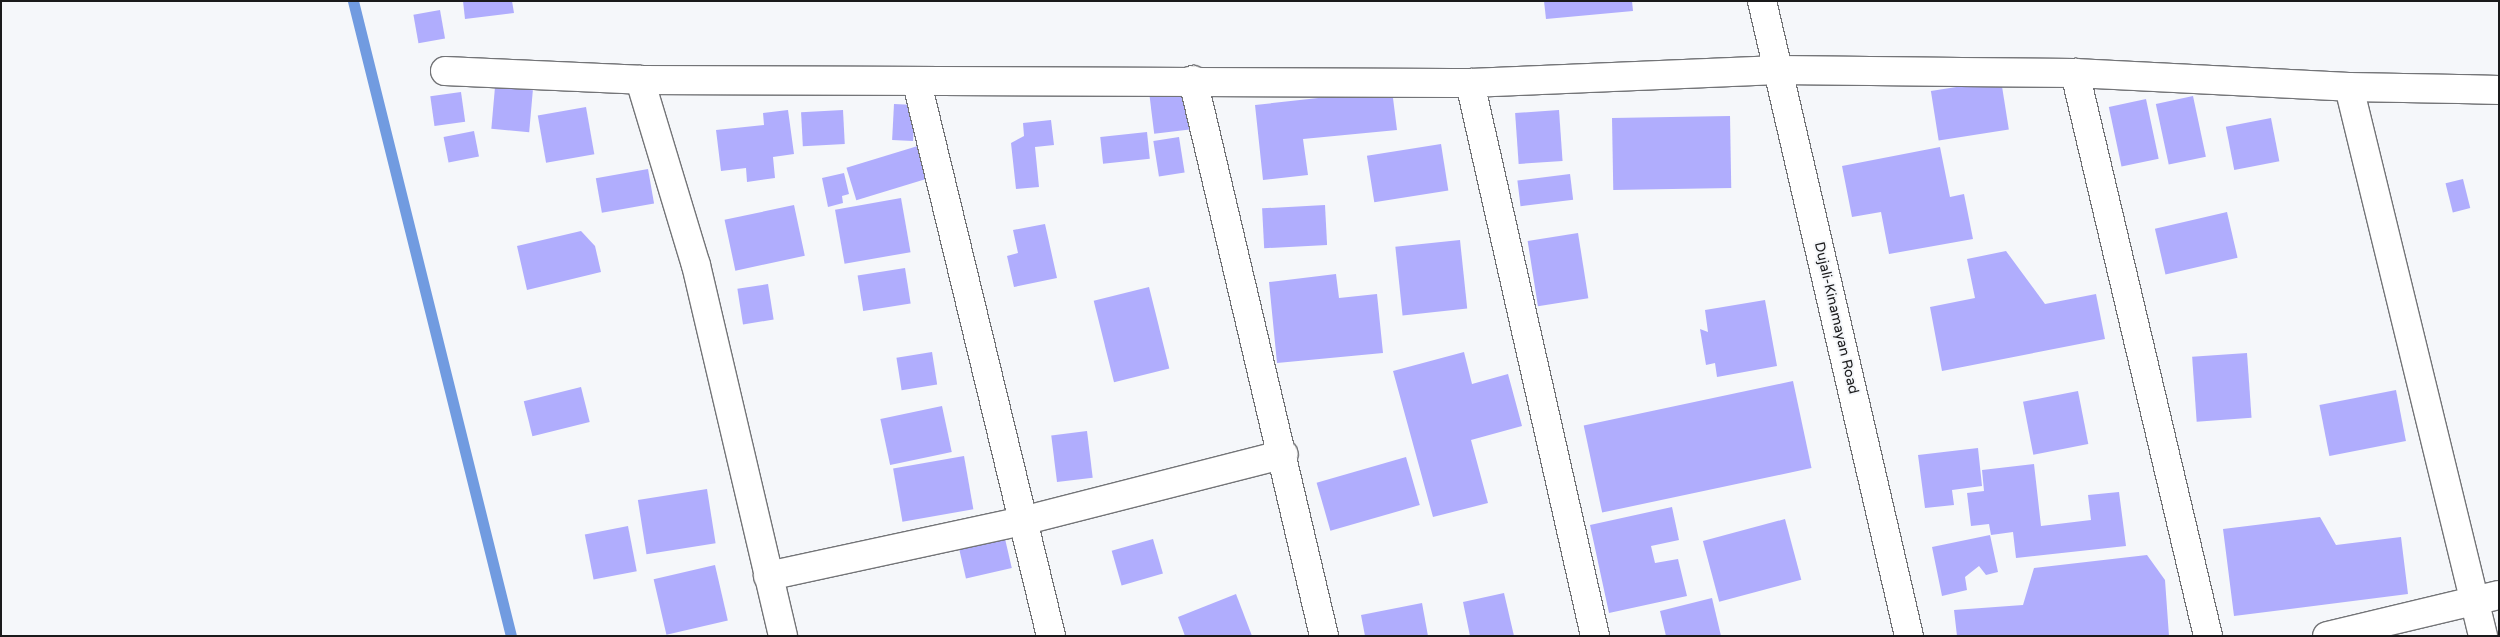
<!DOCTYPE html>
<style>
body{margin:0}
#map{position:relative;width:2500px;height:637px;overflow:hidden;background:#f5f7fa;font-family:"Varela Round",sans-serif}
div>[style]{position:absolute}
.stream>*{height:11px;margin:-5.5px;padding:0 5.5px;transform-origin:5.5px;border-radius:5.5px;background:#719be0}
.building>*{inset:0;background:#b0adfd;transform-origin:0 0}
.roads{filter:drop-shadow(1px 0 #737477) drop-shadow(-1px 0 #737477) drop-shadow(0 1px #737477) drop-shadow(0 -1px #737477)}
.minor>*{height:28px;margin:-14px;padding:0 14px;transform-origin:14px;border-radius:14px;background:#fff}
.major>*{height:28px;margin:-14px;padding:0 14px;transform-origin:14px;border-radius:14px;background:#fff}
span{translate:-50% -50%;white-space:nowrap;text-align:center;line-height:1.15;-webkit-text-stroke:4px #f5f7fa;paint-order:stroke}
.street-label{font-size:14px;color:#1a1a1b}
.frame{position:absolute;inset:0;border:2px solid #1a1a1b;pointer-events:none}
</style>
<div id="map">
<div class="stream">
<div style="left:353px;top:1px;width:654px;rotate:76.03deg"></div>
</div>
<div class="building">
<div style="clip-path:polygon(463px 1px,512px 1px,514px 13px,465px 19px)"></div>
<div style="clip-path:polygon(1544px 1px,1632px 1px,1633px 11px,1546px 19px)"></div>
<div style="left:440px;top:10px;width:29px;height:27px;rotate:80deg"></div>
<div style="left:2001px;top:80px;width:50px;height:71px;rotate:81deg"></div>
<div style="left:495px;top:87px;width:38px;height:42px;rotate:5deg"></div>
<div style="left:1191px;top:89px;width:40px;height:42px;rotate:83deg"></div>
<div style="clip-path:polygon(1392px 90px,1397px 130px,1303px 139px,1308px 175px,1263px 180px,1255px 105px)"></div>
<div style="left:461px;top:92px;width:30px;height:31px;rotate:82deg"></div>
<div style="left:2193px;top:96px;width:62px;height:38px;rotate:78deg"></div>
<div style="left:2146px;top:99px;width:61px;height:38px;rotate:78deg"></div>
<div style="left:894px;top:104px;width:21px;height:36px;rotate:3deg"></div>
<div style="left:586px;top:107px;width:48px;height:49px;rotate:80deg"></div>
<div style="clip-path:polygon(788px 110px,794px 154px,773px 157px,775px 178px,747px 182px,746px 168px,721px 171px,716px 130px,764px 125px,763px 113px)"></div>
<div style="left:843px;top:110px;width:34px;height:42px;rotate:87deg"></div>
<div style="left:1559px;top:110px;width:51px;height:44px;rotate:86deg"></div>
<div style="left:1730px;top:116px;width:72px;height:118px;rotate:89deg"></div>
<div style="left:2271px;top:118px;width:44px;height:46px;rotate:79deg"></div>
<div style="clip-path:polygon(1051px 120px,1054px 145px,1035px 147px,1039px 187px,1016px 189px,1011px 143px,1024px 136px,1023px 123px)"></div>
<div style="left:474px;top:131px;width:26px;height:31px;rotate:79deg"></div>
<div style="left:1147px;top:132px;width:27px;height:47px;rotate:84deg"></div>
<div style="left:1179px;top:137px;width:36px;height:26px;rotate:81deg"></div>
<div style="left:1441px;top:144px;width:47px;height:75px;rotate:81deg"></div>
<div style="left:921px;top:145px;width:34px;height:78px;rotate:73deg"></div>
<div style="clip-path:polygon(1940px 147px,1950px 197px,1964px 194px,1973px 239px,1889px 254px,1881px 212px,1852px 217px,1842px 166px)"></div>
<div style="left:648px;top:169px;width:35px;height:53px;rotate:80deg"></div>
<div style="clip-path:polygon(844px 173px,849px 194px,842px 196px,843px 203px,828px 207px,822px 178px)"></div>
<div style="left:1570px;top:174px;width:26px;height:53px;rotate:83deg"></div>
<div style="left:2463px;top:179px;width:30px;height:18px;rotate:76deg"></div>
<div style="left:901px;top:198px;width:55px;height:67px;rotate:80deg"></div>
<div style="left:794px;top:205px;width:52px;height:71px;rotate:78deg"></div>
<div style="left:1325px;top:205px;width:40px;height:63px;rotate:87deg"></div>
<div style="left:2227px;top:212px;width:47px;height:74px;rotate:77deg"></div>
<div style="clip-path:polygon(1045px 224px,1057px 278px,1014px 287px,1007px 256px,1018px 253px,1013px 230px)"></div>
<div style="clip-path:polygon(581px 231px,595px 246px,601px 272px,527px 290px,517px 246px)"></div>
<div style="left:1578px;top:233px;width:66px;height:51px;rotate:81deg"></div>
<div style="left:1460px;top:240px;width:69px;height:65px;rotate:84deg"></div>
<div style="clip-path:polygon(2006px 251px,2045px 304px,2096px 294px,2105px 339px,1942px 371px,1930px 307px,1975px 298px,1967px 259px)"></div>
<div style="left:905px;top:268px;width:36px;height:48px;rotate:81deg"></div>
<div style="clip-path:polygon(1336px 274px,1339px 298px,1377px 294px,1383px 353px,1277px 363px,1269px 282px)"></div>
<div style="left:768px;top:284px;width:36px;height:31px;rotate:81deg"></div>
<div style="left:1149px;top:287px;width:84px;height:57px;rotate:76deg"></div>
<div style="clip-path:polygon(1765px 300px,1777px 366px,1717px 377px,1715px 363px,1706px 365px,1700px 329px,1708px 332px,1705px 310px)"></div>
<div style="left:932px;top:352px;width:33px;height:36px;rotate:81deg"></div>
<div style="clip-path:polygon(1464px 352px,1472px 384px,1508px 374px,1522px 426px,1471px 440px,1488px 503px,1433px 517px,1393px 371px)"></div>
<div style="left:2247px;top:353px;width:65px;height:55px;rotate:86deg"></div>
<div style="left:1793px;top:381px;width:89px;height:214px;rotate:78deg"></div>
<div style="left:581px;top:387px;width:36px;height:59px;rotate:76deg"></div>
<div style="left:2396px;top:390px;width:52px;height:78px;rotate:79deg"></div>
<div style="left:2078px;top:391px;width:54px;height:56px;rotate:79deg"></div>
<div style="left:942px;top:406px;width:47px;height:63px;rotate:78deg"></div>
<div style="left:1087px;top:431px;width:47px;height:36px;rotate:83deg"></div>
<div style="clip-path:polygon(1978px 448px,1982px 486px,1952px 490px,1954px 505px,1925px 508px,1918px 455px)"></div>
<div style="left:964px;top:456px;width:54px;height:72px;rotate:80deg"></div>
<div style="left:1406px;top:457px;width:50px;height:93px;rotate:74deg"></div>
<div style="clip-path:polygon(2034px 464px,2041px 526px,2091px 520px,2088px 495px,2119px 492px,2126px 546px,2016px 558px,2013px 532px,1991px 535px,1989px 524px,1971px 526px,1967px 493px,1984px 491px,1982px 470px)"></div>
<div style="left:707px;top:489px;width:55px;height:70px;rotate:81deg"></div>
<div style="clip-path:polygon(1672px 507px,1679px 540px,1651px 546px,1655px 563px,1678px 559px,1687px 596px,1609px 613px,1590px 525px)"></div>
<div style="clip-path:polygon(2320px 517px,2336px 545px,2401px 537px,2408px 594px,2234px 616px,2223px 529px)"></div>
<div style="left:1785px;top:519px;width:63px;height:85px;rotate:75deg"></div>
<div style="left:628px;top:526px;width:46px;height:44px;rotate:79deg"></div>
<div style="left:1003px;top:530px;width:39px;height:47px;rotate:77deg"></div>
<div style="clip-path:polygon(1990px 535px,1998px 572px,1986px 575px,1979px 566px,1965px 577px,1967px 590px,1942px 596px,1932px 547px)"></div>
<div style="left:1153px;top:539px;width:36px;height:43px;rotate:74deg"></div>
<div style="clip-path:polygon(2147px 555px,2165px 580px,2169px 636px,1957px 636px,1954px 610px,2023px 605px,2034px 568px)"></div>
<div style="left:715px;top:565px;width:57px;height:63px;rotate:77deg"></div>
<div style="clip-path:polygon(1504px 593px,1514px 636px,1470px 636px,1463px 602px)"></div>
<div style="clip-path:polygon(1236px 594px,1252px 636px,1185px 636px,1178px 617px)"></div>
<div style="clip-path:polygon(1712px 598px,1721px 636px,1666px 636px,1660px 611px)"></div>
<div style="clip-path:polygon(1422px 603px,1428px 636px,1365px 636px,1361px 615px)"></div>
</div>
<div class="roads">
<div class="minor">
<div style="left:445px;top:71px;width:195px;rotate:2.6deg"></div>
<div style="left:640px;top:80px;width:830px;rotate:0.21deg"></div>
<div style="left:1470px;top:83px;width:309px;rotate:-2.4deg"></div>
<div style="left:1779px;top:70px;width:296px;rotate:0.6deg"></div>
<div style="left:2075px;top:73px;width:274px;rotate:2.9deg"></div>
<div style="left:2349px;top:87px;width:150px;rotate:1.1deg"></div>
<div style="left:2075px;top:73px;width:578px;rotate:76.71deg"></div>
<div style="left:640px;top:80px;width:193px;rotate:73.2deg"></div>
<div style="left:696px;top:265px;width:381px;rotate:76.8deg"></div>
<div style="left:1193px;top:80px;width:571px;rotate:76.74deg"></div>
<div style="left:917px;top:83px;width:569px;rotate:76.38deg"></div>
<div style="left:1470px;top:83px;width:567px;rotate:77.26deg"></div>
<div style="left:2349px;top:87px;width:565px;rotate:76.28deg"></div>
<div style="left:768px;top:576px;width:260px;rotate:-12.2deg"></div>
<div style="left:1022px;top:521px;width:270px;rotate:-14.3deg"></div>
<div style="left:2327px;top:636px;width:177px;rotate:-13.4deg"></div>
</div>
<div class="major">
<div style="left:1762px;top:1px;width:652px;rotate:76.97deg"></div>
</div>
</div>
<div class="street-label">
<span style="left:1836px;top:318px;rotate:77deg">Dujali-Kinamayan Road</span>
</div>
<div class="frame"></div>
</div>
